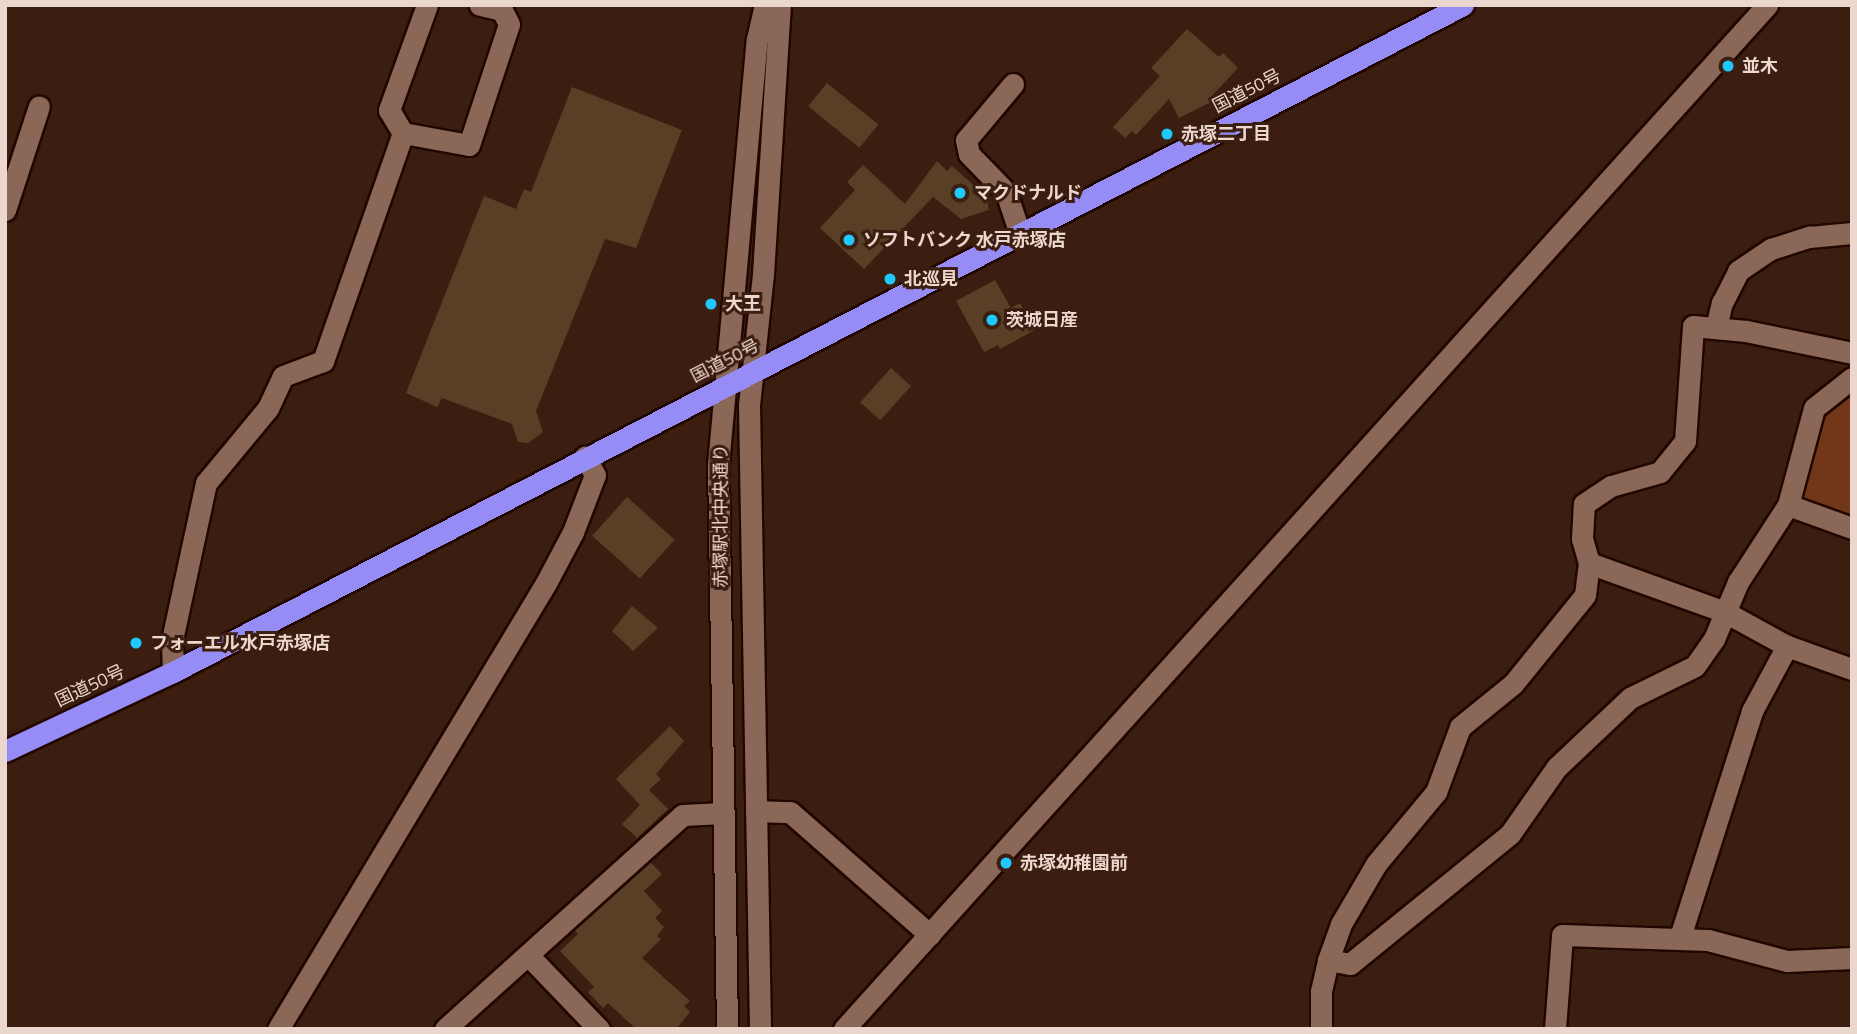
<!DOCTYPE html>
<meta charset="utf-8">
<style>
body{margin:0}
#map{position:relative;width:1857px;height:1034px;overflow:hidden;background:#3c1e10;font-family:"Titillium Web","Noto Sans JP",sans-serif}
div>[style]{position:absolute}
.green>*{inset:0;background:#723718}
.building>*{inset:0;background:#583f26;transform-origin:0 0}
.roads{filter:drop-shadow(2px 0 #210700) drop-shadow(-2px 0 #210700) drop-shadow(0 2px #210700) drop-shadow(0 -2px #210700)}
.minor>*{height:21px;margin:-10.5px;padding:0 10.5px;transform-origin:10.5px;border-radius:10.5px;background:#8a6756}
.highway>*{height:21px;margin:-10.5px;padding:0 10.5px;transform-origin:10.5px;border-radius:10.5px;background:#968cf6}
.dots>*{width:19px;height:19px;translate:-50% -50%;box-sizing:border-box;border:4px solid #3c1e10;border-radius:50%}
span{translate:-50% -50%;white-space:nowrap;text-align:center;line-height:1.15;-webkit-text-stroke:6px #3c1e10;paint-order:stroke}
.poi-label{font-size:18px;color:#ecd7ce;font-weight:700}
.left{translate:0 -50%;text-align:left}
.street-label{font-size:18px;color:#ecd7ce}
.frame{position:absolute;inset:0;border:7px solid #ecd7ce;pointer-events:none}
</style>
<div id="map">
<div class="green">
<div style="clip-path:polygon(1852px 396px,1852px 517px,1797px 496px,1822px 414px)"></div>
</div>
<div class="building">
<div style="clip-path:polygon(1187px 29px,1219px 57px,1223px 53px,1238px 68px,1208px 100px,1211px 102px,1179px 118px,1169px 99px,1136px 135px,1132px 131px,1125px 138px,1113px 127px,1160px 76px,1151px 68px)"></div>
<div style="left:827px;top:83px;width:66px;height:30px;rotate:39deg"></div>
<div style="clip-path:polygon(572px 87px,682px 130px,636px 248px,605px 239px,536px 411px,543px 432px,528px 443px,518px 442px,512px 424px,442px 398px,437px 407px,406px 393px,484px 196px,516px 209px,524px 189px,531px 192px)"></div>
<div style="clip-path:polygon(937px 161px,947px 171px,952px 166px,986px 196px,989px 210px,961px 219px,933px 197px,864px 269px,820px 228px,855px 190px,847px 182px,863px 165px,905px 204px)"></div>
<div style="clip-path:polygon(995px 280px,1011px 308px,1020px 303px,1035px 330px,1000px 349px,998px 345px,984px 352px,956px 301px)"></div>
<div style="left:891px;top:368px;width:27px;height:46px;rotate:42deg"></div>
<div style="left:627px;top:497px;width:64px;height:52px;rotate:42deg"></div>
<div style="clip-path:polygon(632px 606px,658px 628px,633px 651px,612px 631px)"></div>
<div style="clip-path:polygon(670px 726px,684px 741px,656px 774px,661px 779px,649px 790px,668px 809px,637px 838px,622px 824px,640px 805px,616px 779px)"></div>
<div style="clip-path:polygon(650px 862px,662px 874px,644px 891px,662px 911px,655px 918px,664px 927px,657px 936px,661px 939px,642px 958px,690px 1001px,684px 1006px,690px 1012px,676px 1029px,636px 1029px,608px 1003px,603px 1008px,588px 992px,594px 987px,560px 951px,578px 934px,574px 930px)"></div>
</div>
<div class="roads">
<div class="minor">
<div style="left:427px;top:5px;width:112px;rotate:109.9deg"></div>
<div style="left:389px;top:110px;width:27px;rotate:59deg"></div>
<div style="left:403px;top:133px;width:67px;rotate:10.3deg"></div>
<div style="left:469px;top:145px;width:127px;rotate:-71.7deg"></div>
<div style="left:509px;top:24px;width:16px;rotate:-117deg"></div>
<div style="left:502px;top:10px;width:23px;rotate:-167deg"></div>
<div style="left:1013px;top:84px;width:73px;rotate:130deg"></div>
<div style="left:966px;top:140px;width:14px;rotate:78deg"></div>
<div style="left:969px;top:154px;width:53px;rotate:45.8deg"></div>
<div style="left:1006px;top:192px;width:44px;rotate:71.6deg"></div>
<div style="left:5px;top:210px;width:109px;rotate:-71.9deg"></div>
<div style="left:1716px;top:328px;width:26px;rotate:-77deg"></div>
<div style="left:1722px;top:303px;width:36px;rotate:-63deg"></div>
<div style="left:1738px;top:271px;width:40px;rotate:-34deg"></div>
<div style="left:1771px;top:249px;width:40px;rotate:-18deg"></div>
<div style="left:1809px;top:237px;width:43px;rotate:-5.3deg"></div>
<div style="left:1788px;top:505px;width:68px;rotate:19.8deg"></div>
<div style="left:1589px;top:563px;width:145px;rotate:19.8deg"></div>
<div style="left:1725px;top:612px;width:71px;rotate:28.7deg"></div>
<div style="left:1787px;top:646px;width:69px;rotate:19.5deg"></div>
<div style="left:173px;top:672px;width:32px;rotate:-92deg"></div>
<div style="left:172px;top:640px;width:161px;rotate:-77.8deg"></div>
<div style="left:206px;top:483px;width:97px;rotate:-50.4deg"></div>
<div style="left:268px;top:408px;width:35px;rotate:-65deg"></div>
<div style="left:283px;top:376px;width:43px;rotate:-20.6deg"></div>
<div style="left:323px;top:361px;width:242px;rotate:-70.7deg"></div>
<div style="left:756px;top:811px;width:34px;rotate:2deg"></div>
<div style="left:790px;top:812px;width:186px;rotate:41.3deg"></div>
<div style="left:1680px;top:937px;width:237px;rotate:-72.3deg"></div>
<div style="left:1752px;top:711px;width:74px;rotate:-61.7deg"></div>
<div style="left:528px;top:955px;width:103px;rotate:46.2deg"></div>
<div style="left:1328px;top:960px;width:22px;rotate:10deg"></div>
<div style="left:1350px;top:964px;width:206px;rotate:-39.1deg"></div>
<div style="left:1510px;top:834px;width:82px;rotate:-55deg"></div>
<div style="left:1557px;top:767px;width:100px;rotate:-43.4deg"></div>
<div style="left:1630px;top:698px;width:72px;rotate:-26.2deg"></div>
<div style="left:1695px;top:666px;width:33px;rotate:-55deg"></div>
<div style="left:1714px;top:639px;width:62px;rotate:-67.2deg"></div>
<div style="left:1738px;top:582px;width:92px;rotate:-57deg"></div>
<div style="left:1788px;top:505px;width:100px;rotate:-75deg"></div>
<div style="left:1814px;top:408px;width:48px;rotate:-38.3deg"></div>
<div style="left:278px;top:1029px;width:520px;rotate:-59deg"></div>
<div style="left:546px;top:583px;width:58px;rotate:-62.1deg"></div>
<div style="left:573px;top:532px;width:61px;rotate:-68.9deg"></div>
<div style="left:595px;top:475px;width:21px;rotate:-119deg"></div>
<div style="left:445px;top:1029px;width:320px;rotate:-42deg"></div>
<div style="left:683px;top:815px;width:40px;rotate:-2.9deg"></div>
<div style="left:727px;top:1029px;width:564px;rotate:-90.91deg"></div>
<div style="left:718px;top:465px;width:428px;rotate:-84.8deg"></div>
<div style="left:757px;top:39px;width:35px;rotate:-77deg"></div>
<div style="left:760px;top:1029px;width:624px;rotate:-91.01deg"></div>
<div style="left:749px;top:405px;width:132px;rotate:-83.9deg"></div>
<div style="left:763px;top:274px;width:270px;rotate:-86.4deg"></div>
<div style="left:844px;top:1029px;width:1379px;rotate:-47.97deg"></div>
<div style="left:1321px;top:1029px;width:38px;rotate:-90deg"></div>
<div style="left:1321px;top:991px;width:32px;rotate:-77deg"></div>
<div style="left:1328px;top:960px;width:38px;rotate:-70deg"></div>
<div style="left:1341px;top:924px;width:69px;rotate:-59.7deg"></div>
<div style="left:1376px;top:864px;width:94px;rotate:-50.2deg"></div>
<div style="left:1436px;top:792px;width:69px;rotate:-69.7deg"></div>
<div style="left:1460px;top:727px;width:68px;rotate:-39.1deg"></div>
<div style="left:1513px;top:684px;width:114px;rotate:-51deg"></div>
<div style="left:1585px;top:595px;width:32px;rotate:-83deg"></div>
<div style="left:1589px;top:563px;width:25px;rotate:-106deg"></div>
<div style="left:1582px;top:539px;width:35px;rotate:-87deg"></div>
<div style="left:1584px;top:504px;width:32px;rotate:-34deg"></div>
<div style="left:1611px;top:486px;width:51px;rotate:-15.9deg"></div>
<div style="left:1660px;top:472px;width:40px;rotate:-51deg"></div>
<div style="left:1685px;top:441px;width:115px;rotate:-86deg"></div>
<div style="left:1693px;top:326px;width:53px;rotate:5.4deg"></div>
<div style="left:1746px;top:331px;width:108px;rotate:11.7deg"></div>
<div style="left:1555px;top:1029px;width:94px;rotate:-85.7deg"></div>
<div style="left:1562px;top:935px;width:146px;rotate:2deg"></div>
<div style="left:1708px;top:940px;width:82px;rotate:14.9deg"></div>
<div style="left:1787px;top:961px;width:65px;rotate:-2.6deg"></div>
</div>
<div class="highway">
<div style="left:5px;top:751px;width:186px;rotate:-25.2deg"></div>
<div style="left:173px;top:672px;width:1452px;rotate:-27.34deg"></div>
</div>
</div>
<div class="dots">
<div style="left:1728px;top:66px;background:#1fc9fd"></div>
<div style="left:1167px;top:134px;background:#1fc9fd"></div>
<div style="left:960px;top:193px;background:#1fc9fd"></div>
<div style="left:849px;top:240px;background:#1fc9fd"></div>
<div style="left:890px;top:279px;background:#1fc9fd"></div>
<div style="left:711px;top:304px;background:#1fc9fd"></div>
<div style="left:992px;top:320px;background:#1fc9fd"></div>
<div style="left:136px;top:643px;background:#1fc9fd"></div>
<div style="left:1006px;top:863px;background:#1fc9fd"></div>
</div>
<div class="poi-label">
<span class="left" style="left:1742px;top:66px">並木</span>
<span class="left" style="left:1181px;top:134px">赤塚二丁目</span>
<span class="left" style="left:974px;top:193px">マクドナルド</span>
<span class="left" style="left:863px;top:240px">ソフトバンク 水戸赤塚店</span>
<span class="left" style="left:904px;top:279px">北巡見</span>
<span class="left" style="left:725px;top:304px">大王</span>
<span class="left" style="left:1006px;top:320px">茨城日産</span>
<span class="left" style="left:150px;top:643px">フォーエル水戸赤塚店</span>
<span class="left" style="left:1020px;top:863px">赤塚幼稚園前</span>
</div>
<div class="street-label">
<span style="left:1247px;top:91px;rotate:-27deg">国道50号</span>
<span style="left:725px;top:361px;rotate:-27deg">国道50号</span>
<span style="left:721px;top:516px;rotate:-90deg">赤塚駅北中央通り</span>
<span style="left:90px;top:686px;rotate:-25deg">国道50号</span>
</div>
<div class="frame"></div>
</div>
